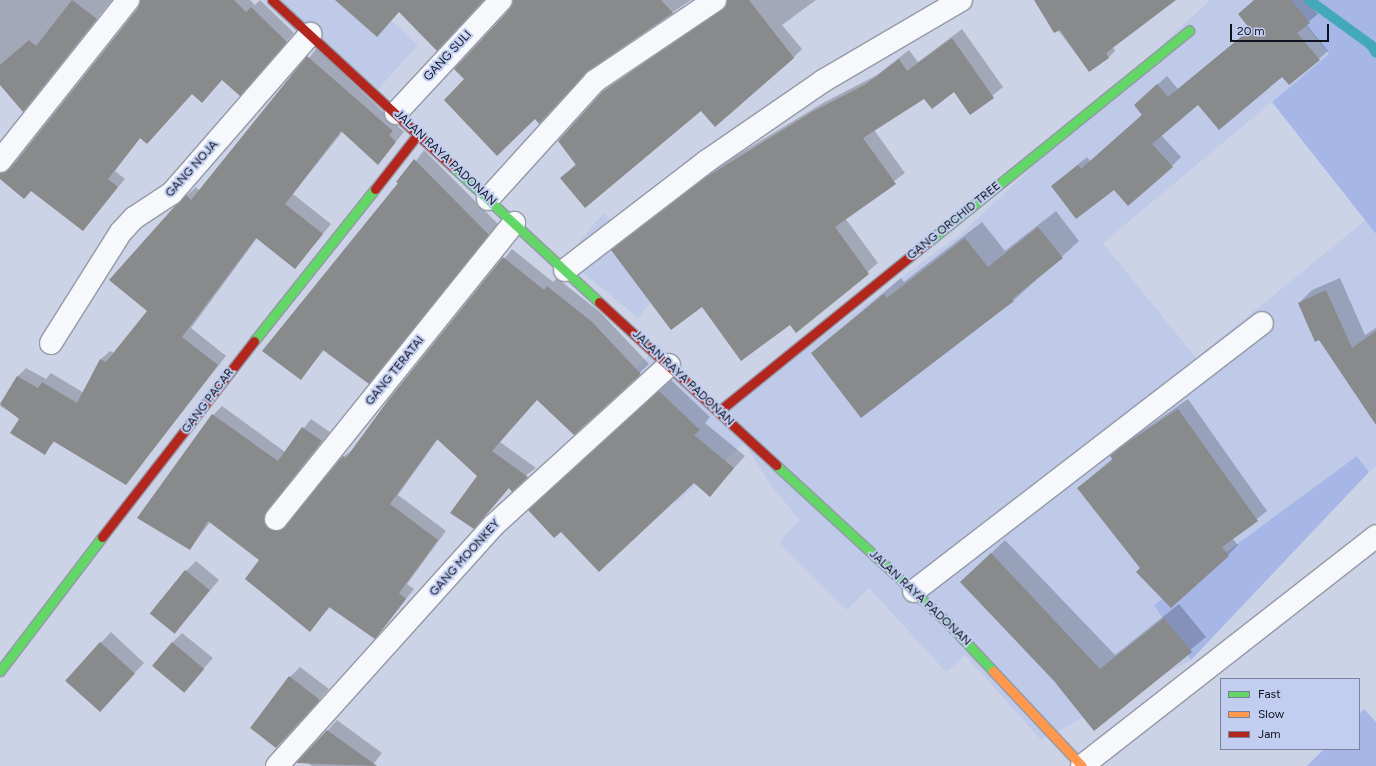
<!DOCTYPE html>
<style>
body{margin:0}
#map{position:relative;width:1376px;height:766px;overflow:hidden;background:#ccd3e6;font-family:Figtree,sans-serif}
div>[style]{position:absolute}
.built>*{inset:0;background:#bfcae9;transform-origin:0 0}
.green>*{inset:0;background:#a6b6e7}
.shadow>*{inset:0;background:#0003}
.stream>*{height:10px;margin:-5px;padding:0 5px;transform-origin:5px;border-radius:5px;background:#44a8bb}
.building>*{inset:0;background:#898a8c;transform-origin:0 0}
.roads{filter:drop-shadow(1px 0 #9499a7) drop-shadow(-1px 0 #9499a7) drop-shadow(0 1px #9499a7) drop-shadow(0 -1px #9499a7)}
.street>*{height:22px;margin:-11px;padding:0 11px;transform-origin:11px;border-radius:11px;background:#f7f8fb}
.fast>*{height:9px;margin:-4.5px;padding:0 4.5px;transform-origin:4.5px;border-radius:4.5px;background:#63d668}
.slow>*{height:9px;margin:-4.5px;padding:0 4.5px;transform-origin:4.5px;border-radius:4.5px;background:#ff974d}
.jam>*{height:9px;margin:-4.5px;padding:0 4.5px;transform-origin:4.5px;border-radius:4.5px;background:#b3261e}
span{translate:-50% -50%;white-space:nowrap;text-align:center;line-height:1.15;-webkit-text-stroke:4px #c1cef0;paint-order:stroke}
.street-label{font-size:12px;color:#0f131f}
.legend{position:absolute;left:1220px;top:678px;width:140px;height:72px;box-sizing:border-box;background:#c1cef0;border:1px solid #7a839c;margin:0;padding:5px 7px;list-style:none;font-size:12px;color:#0f131f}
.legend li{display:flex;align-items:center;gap:8px;height:20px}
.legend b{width:20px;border:1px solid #7a839c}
.scale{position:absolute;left:1230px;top:24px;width:99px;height:18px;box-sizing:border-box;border:2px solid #0f131f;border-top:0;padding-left:5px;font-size:12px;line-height:14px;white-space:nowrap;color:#0f131f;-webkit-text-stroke:3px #c1cef0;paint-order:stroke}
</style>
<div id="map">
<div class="built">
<div style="clip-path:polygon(262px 0,369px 0,418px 45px,370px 98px)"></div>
<div style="clip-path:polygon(1210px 0,1285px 0,1329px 54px,1103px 243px,1196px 358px,1366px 220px,1376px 234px,1376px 467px,1369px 472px,1358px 456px,1155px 604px,1191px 660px,1041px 740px,965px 655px,946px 672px,869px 588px,847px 610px,779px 542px,800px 520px,772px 487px,744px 443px,676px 503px,594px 412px,659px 344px,716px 415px,962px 233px)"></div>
<div style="left:603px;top:213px;width:93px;height:59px;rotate:39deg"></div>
</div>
<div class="green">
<div style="clip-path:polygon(1285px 0,1376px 0,1376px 234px,1272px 102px,1329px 54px)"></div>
<div style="clip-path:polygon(1357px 456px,1369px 472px,1191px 660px,1154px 605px)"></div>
<div style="clip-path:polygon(1364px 709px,1376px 722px,1376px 766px,1307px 766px,1324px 749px,1359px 749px,1359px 714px)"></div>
</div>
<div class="shadow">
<div style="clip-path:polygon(0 0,112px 0,23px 110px,0 84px)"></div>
<div style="clip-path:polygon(141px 0,250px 0,255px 5px,260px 0,294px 33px,247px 87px,223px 79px,193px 93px,141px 137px,115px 171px,125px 179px,82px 230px,32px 190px,24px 198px,0 175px,15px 163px,139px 8px)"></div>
<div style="clip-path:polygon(514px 0,691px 0,589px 68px,535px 118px,466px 79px)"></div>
<div style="clip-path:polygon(728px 0,816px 0,782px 25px,802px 49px,793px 58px,701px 110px,561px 178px,576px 164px,604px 91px,725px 6px)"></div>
<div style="clip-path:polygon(1035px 0,1174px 0,1113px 47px,1115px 51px,1109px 57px,1089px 71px)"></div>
<div style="clip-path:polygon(1255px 0,1306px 0,1318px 14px,1306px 24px,1328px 51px,1319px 59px,1282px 75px,1198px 103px,1161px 135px,1181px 157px,1172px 166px,1114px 188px,1052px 186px,1087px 157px,1090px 161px,1143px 114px,1135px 105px,1167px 76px,1178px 89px,1251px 29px)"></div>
<div style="clip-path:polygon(962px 29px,1003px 87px,971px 113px,955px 91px,925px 98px,874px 130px,905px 173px,845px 218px,878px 263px,796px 331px,790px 323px,702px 305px,612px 250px,719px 166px,823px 103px,877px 75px,909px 50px,918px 62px)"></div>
<div style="clip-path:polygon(317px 48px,404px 132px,378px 163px,343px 131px,293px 194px,331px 224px,295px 267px,257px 238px,191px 328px,226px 356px,126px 484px,55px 441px,45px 453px,20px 418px,0 406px,17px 377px,26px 368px,46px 379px,51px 373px,84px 393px,101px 359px,110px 351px,114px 353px,148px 311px,185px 197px,196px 187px,200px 191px)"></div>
<div style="clip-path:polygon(424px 150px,498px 224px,369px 382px,324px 350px,301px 378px,400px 183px)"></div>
<div style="clip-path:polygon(1056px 211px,1079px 241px,1013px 301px,812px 353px,901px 278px,904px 282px,982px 222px,1005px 251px)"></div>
<div style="clip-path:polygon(512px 249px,553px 282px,557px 278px,601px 313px,649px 364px,574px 433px,537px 399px,500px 442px,536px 468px,509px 488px,478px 476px,438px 439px,398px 495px,446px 531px,407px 584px,414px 589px,375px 638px,330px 607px,310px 630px,261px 560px,210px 522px,190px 549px,213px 415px,222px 406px,285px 452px,311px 419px,330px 432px,275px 502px,273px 514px,277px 520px,289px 522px,344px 456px,354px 449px)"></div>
<div style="clip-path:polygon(1340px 278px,1365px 335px,1376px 328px,1376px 423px,1299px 303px,1312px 290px)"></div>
<div style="clip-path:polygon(671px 380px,710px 417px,705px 423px,745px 456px,710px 495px,694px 481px,561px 530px,541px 499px)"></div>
<div style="clip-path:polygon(1188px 399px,1267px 511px,1232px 538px,1238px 545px,1228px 555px,1142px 568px,1078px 488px,1113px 458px,1121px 446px)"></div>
<div style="clip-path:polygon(1005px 540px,1115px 655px,1179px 604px,1206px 637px,1094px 729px,976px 568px)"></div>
<div style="clip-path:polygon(196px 561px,219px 580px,175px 632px,186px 571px)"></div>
<div style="clip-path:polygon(111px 632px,144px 663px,108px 701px,66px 680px)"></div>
<div style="clip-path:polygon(182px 633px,213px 658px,184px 691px,172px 643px)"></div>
<div style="clip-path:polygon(300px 667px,329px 689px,286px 737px,290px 677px)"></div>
<div style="clip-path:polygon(337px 720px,382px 753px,372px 766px,312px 766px,302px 759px)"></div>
</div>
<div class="stream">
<div style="left:1309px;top:0;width:77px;rotate:36deg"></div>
<div style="left:1371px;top:45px;width:9px;rotate:58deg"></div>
</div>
<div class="building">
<div style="clip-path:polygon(72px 0,97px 19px,23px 112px,0 85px,0 65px,29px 40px,36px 46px)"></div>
<div style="clip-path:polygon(140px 0,234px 0,246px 12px,251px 7px,287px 42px,240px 96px,222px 80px,202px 103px,192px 94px,147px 144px,140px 138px,108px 179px,118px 187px,83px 231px,31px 191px,24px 199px,0 179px,0 173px,10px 169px,138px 8px)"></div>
<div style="clip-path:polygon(335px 0,484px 0,437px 51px,399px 12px,377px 37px)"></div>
<div style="clip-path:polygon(513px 0,661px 0,673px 13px,588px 71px,539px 124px,535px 119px,497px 156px,444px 100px,464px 79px,454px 69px,510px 9px)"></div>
<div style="clip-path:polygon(727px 0,749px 0,794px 58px,715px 127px,701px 111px,585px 208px,560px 178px,576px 165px,558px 141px,603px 91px,722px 10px)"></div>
<div style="clip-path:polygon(1034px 0,1176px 0,1106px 53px,1109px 58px,1089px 72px,1060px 30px,1054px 33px)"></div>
<div style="clip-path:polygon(1254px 0,1291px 0,1310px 23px,1297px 33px,1320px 60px,1289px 85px,1282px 77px,1219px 130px,1198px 105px,1152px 144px,1173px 167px,1128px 206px,1114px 190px,1076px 219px,1051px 186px,1078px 165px,1081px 169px,1142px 115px,1134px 105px,1157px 84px,1168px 97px,1247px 32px,1250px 29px,1238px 14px)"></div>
<div style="clip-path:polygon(952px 38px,994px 98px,970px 115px,954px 92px,932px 109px,924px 99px,863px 138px,896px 184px,835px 227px,869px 274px,796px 333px,790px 325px,741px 361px,702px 307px,671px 330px,611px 250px,708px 176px,812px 112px,866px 84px,899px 59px,907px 71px)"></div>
<div style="clip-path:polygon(307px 56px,393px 131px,389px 135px,396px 142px,378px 165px,341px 131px,285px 204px,323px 234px,295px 269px,256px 238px,182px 337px,218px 365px,126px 485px,53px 441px,45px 455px,10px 433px,19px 419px,0 404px,17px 376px,38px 388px,42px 382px,77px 403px,100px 359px,106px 362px,147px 311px,109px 280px,175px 206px,186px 195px,191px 200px)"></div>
<div style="clip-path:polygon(414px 159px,489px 235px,369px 384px,323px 350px,301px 380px,262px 351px,398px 183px,396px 182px)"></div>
<div style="clip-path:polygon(1038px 227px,1063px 258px,1012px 299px,1014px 301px,861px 418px,811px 353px,884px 294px,887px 298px,965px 238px,988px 267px)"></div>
<div style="clip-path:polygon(503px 257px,544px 290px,547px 286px,592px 322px,641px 374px,574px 435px,537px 400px,492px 451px,528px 477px,512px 492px,509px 488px,474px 529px,450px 513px,477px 476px,437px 439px,390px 504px,438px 540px,399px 593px,406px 599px,375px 639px,329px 607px,310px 632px,245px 579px,259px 560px,208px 521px,190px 550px,137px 518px,212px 414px,278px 461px,302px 427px,322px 441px,266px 512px,264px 523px,268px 528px,281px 530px,343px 456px,346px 458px,389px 399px)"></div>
<div style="clip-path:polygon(1326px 290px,1352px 348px,1376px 331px,1376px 425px,1319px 340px,1315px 342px,1298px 303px)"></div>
<div style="clip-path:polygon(659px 391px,700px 430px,694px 435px,734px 468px,710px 497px,694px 483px,599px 572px,561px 532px,554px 538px,528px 510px)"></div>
<div style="clip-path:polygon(1178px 409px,1258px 521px,1222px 547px,1229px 556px,1171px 608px,1136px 572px,1140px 568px,1077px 488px,1113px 460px,1110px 456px,1124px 445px)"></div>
<div style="clip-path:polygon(991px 553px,1100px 669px,1164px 618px,1192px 652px,1094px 731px,1054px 681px,960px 582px)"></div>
<div style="left:185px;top:570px;width:32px;height:56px;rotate:39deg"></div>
<div style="left:100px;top:642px;width:47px;height:52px;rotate:42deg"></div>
<div style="left:172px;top:642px;width:42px;height:31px;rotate:40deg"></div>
<div style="clip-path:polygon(289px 676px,320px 700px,276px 748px,250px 728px)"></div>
<div style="clip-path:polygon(327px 730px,377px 766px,296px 763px)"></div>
</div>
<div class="roads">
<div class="street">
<div style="left:396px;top:113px;width:154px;rotate:-47.1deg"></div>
<div style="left:0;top:161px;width:206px;rotate:-51.5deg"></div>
<div style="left:488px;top:199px;width:159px;rotate:-47.8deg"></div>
<div style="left:595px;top:81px;width:145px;rotate:-34deg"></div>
<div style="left:565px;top:270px;width:179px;rotate:-37.5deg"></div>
<div style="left:707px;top:161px;width:141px;rotate:-34.6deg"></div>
<div style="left:823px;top:81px;width:160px;rotate:-30.4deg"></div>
<div style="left:51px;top:343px;width:131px;rotate:-57.8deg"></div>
<div style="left:121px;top:232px;width:19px;rotate:-47deg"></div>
<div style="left:134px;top:218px;width:45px;rotate:-33.3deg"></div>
<div style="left:172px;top:193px;width:211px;rotate:-49deg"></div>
<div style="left:276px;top:519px;width:380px;rotate:-51.2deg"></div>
<div style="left:914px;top:591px;width:439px;rotate:-37.6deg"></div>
<div style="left:277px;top:766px;width:324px;rotate:-48deg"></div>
<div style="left:494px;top:525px;width:237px;rotate:-42.4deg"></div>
<div style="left:1082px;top:766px;width:373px;rotate:-38deg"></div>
</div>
<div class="fast">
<div style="left:453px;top:167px;width:199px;rotate:42.8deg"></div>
<div style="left:928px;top:242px;width:336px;rotate:-39deg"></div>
<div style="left:254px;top:341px;width:194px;rotate:-51.5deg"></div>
<div style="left:776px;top:465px;width:236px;rotate:42.6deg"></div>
<div style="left:950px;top:625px;width:63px;rotate:46.9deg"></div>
<div style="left:0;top:671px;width:168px;rotate:-52.7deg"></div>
</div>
<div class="slow">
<div style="left:993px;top:671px;width:130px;rotate:46.9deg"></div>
</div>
<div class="jam">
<div style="left:272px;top:0;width:246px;rotate:42.7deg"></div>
<div style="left:375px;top:189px;width:70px;rotate:-52deg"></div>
<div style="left:599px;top:302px;width:241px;rotate:42.6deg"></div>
<div style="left:719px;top:411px;width:269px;rotate:-39deg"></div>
<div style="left:102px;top:537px;width:248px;rotate:-52.2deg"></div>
</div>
</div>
<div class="street-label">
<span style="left:448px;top:56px;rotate:-47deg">GANG SULI</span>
<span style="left:445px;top:158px;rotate:43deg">JALAN RAYA PADONAN</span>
<span style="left:192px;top:169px;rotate:-48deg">GANG NOJA</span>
<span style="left:954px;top:221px;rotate:-39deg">GANG ORCHID TREE</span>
<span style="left:395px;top:371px;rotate:-51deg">GANG TERATAI</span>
<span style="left:683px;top:378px;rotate:43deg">JALAN RAYA PADONAN</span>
<span style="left:208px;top:401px;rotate:-53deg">GANG PACAR</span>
<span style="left:465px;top:558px;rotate:-48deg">GANG MOONKEY</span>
<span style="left:920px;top:598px;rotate:43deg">JALAN RAYA PADONAN</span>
</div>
<ul class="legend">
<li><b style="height:5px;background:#63d668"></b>Fast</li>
<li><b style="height:5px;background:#ff974d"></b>Slow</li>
<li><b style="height:5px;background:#b3261e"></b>Jam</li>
</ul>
<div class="scale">20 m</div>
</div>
